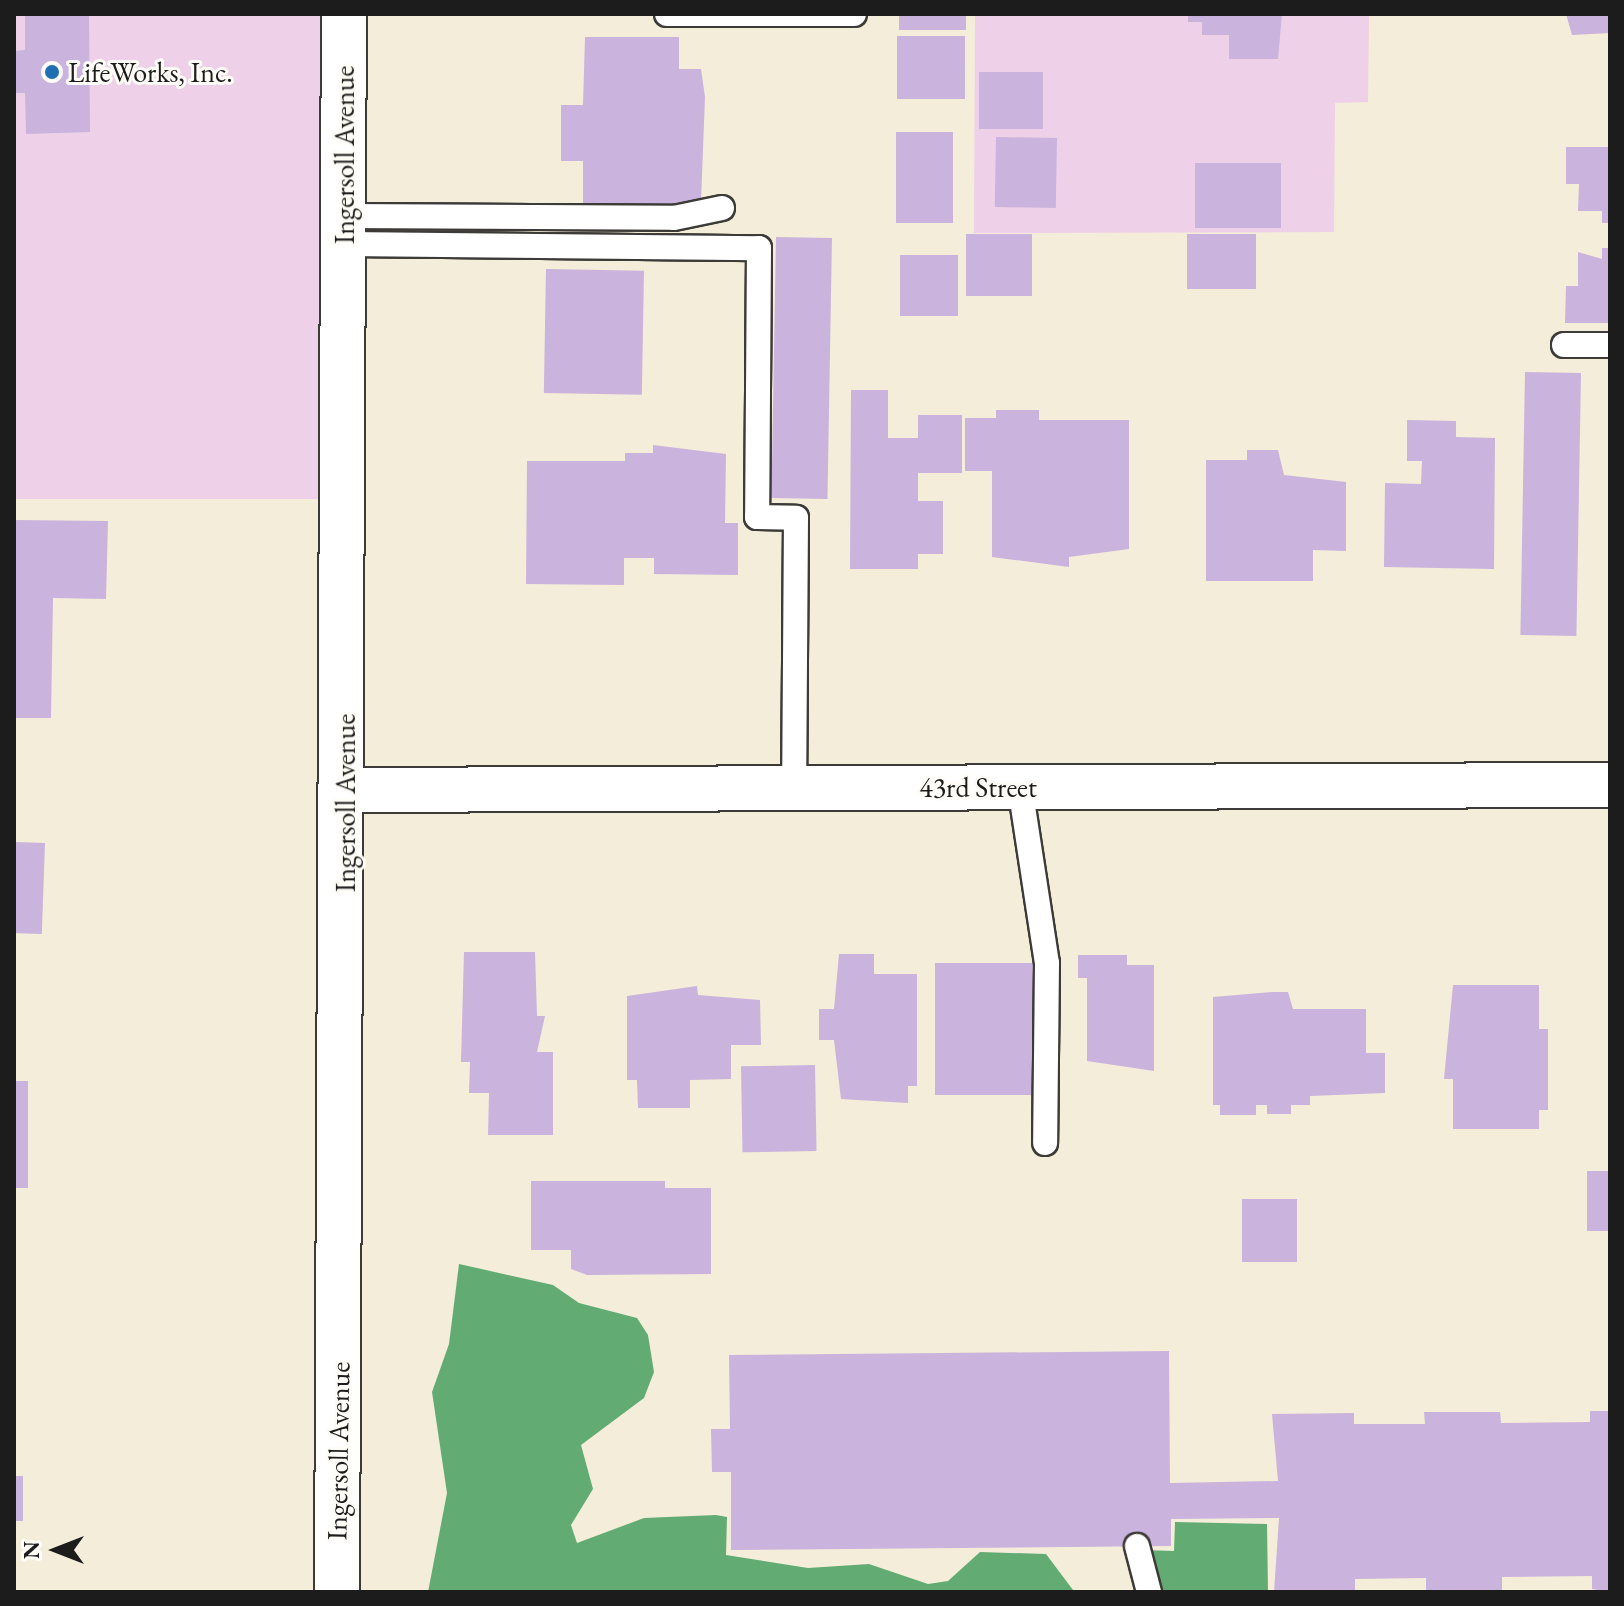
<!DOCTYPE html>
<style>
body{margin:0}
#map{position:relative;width:1624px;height:1606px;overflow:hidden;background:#f4edd9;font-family:"EB Garamond",serif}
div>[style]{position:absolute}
.built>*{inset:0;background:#eed0e8;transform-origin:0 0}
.forest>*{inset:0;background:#62ac74}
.building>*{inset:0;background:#cab3dc;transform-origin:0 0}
.roads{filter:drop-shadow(2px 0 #3c3b38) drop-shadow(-2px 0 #3c3b38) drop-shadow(0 2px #3c3b38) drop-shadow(0 -2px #3c3b38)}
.lane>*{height:24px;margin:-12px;padding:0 12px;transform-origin:12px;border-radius:12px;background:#fff}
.street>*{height:44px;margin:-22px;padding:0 22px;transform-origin:22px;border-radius:22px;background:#fff}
.secondary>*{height:44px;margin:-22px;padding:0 22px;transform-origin:22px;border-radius:22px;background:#fff}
.dots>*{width:22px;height:22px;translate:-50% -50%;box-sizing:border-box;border:4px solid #fdfcf7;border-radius:50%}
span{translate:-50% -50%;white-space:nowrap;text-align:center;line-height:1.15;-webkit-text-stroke:6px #fdfcf7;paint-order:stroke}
.poi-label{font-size:28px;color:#1c1c1c}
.left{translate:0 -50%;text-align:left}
.street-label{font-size:28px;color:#1c1c1c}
.frame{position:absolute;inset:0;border:16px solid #1c1c1c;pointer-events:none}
.north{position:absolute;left:16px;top:1510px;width:80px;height:80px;-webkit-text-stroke:6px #fdfcf7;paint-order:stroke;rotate:270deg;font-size:22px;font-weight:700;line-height:32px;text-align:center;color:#1c1c1c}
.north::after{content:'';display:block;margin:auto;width:28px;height:36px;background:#1c1c1c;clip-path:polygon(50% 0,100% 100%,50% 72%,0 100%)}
</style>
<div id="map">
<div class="built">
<div style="left:14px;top:14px;width:330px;height:485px"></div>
<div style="clip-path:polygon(975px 14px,1369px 14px,1368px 102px,1335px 103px,1334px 232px,974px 233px)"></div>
</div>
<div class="forest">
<div style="clip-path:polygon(459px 1264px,553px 1285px,579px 1303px,637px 1318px,648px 1335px,654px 1372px,644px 1398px,581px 1445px,593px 1489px,571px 1525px,577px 1543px,644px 1518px,716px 1515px,727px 1517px,726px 1555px,808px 1568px,869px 1564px,928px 1584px,948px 1581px,980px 1552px,1046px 1554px,1073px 1590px,1085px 1592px,428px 1592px,447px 1493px,432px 1392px,449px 1344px)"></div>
<div style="clip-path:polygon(1175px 1522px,1267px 1524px,1268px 1592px,1156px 1592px,1143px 1550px,1174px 1551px)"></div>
</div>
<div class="building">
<div style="clip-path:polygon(25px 14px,89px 14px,90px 132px,26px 134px,25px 93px,14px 93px,14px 51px,25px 50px)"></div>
<div style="left:899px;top:14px;width:67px;height:16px"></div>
<div style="clip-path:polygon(1188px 14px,1282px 14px,1278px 59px,1229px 59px,1229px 35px,1202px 35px,1202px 22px,1188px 22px)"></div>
<div style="clip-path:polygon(1566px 14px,1610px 14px,1610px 33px,1572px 35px)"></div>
<div style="left:897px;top:36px;width:68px;height:63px"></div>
<div style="clip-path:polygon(585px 37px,679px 37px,679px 69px,701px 69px,705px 97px,701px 202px,680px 202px,680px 209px,583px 209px,583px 161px,561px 161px,561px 105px,583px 105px)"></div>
<div style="left:979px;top:72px;width:64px;height:57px"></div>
<div style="left:896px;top:132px;width:57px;height:91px"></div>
<div style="left:996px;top:137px;width:61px;height:70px;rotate:1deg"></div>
<div style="clip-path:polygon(1566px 147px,1610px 147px,1610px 223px,1602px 223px,1602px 211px,1578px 211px,1579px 184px,1566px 184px)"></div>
<div style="left:1195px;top:163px;width:86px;height:65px"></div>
<div style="left:966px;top:234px;width:66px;height:62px"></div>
<div style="left:1187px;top:234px;width:69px;height:55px"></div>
<div style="left:776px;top:237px;width:56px;height:261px;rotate:1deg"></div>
<div style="clip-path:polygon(1602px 248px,1610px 248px,1610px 323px,1565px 323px,1566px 286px,1578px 286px,1578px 252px,1602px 259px)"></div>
<div style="left:900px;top:255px;width:58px;height:61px"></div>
<div style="left:546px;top:269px;width:98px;height:124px;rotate:1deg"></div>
<div style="left:1525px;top:372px;width:56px;height:263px;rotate:1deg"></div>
<div style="clip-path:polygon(851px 390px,888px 390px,888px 438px,918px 438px,918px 415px,962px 415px,962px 473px,918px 473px,918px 501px,943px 501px,943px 554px,918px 554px,918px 569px,850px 569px)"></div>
<div style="clip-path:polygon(996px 410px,1039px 410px,1039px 420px,1129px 420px,1129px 549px,1069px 557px,1069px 567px,992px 557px,992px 471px,965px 471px,965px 418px,996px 418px)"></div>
<div style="clip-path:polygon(1407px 420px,1456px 421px,1456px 437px,1495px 438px,1494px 569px,1384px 567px,1385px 483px,1421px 484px,1422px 461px,1407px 461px)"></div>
<div style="clip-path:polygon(653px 445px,726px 454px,725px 523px,738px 523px,738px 575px,654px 574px,654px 558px,624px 558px,624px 585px,526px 584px,527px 461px,625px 461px,625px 453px,653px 453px)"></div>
<div style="clip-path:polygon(1247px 450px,1278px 450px,1284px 475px,1346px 482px,1346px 551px,1313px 550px,1313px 581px,1206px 581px,1206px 460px,1247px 460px)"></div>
<div style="clip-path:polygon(14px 520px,108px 521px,106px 599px,53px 598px,51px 718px,14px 718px)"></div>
<div style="left:14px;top:842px;width:31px;height:91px;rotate:2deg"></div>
<div style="clip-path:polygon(464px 952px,535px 952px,537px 1016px,545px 1016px,537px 1052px,553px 1052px,553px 1135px,488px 1135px,489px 1093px,469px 1093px,470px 1062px,461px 1062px)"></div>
<div style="clip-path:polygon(839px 954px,874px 954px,874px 974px,917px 974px,917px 1086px,908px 1086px,908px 1103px,841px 1099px,834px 1040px,819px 1040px,819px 1009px,834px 1009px)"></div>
<div style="clip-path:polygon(1078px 955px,1127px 955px,1127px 965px,1154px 965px,1154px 1071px,1087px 1061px,1087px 978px,1078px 978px)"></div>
<div style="left:935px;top:963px;width:101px;height:132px"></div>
<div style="clip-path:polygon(1453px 985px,1539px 985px,1539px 1029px,1548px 1029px,1548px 1110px,1539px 1110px,1539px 1129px,1453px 1129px,1453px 1079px,1444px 1079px)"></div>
<div style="clip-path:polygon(697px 986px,698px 995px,760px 1000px,761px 1045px,731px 1045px,731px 1079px,690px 1080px,690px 1108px,638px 1108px,637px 1080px,627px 1080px,627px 996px)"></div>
<div style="clip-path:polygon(1273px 992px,1288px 992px,1293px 1009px,1366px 1009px,1366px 1053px,1385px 1053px,1385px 1093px,1310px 1096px,1310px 1105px,1291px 1105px,1291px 1114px,1267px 1114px,1267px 1105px,1256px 1105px,1256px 1115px,1220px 1115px,1220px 1105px,1213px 1105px,1213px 997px)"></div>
<div style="left:815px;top:1065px;width:86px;height:74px;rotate:89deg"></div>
<div style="left:14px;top:1081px;width:14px;height:107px"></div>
<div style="left:1587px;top:1171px;width:23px;height:60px"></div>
<div style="clip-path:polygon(531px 1181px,665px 1181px,665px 1188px,711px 1188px,711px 1274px,587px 1275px,571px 1269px,571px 1250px,531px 1250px)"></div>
<div style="left:1242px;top:1199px;width:55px;height:63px"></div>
<div style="clip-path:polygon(1169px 1351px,1170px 1483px,1278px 1481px,1272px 1414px,1354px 1413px,1354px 1424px,1425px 1424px,1424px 1412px,1500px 1412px,1501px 1423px,1590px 1422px,1590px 1411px,1610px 1411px,1610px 1592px,1592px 1589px,1592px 1576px,1502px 1577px,1502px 1590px,1426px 1591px,1426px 1578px,1355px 1579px,1355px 1591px,1274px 1592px,1279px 1518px,1171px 1519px,1171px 1546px,731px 1550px,731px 1472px,712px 1472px,711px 1429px,730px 1429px,729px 1355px)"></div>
<div style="left:14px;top:1476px;width:9px;height:45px"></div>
</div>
<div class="roads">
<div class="lane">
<div style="left:667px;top:14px;width:187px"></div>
<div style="left:345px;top:216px;width:329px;rotate:0.3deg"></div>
<div style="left:674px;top:218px;width:49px;rotate:-11.8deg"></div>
<div style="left:345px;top:244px;width:414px;rotate:0.6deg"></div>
<div style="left:759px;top:248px;width:269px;rotate:90.4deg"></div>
<div style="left:757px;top:517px;width:39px;rotate:1deg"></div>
<div style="left:796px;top:518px;width:270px;rotate:90.4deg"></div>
<div style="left:1564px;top:345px;width:46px"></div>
<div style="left:1020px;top:787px;width:178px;rotate:81.3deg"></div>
<div style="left:1047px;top:963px;width:180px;rotate:90.6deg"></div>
<div style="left:1137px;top:1546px;width:48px;rotate:75.4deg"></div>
</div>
<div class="street">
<div style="left:346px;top:790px;width:1264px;rotate:-0.23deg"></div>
</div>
<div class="secondary">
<div style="left:337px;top:1592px;width:1578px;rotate:-89.75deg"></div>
</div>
</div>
<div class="dots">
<div style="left:52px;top:72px;background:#1f6fb2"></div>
</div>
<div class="poi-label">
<span class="left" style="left:68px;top:72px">LifeWorks, Inc.</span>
</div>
<div class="street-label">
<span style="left:344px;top:155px;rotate:-90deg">Ingersoll Avenue</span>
<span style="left:978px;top:787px">43rd Street</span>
<span style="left:345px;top:803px;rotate:-90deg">Ingersoll Avenue</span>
<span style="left:338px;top:1451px;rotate:-89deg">Ingersoll Avenue</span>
</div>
<div class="frame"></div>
<div class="north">N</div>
</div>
